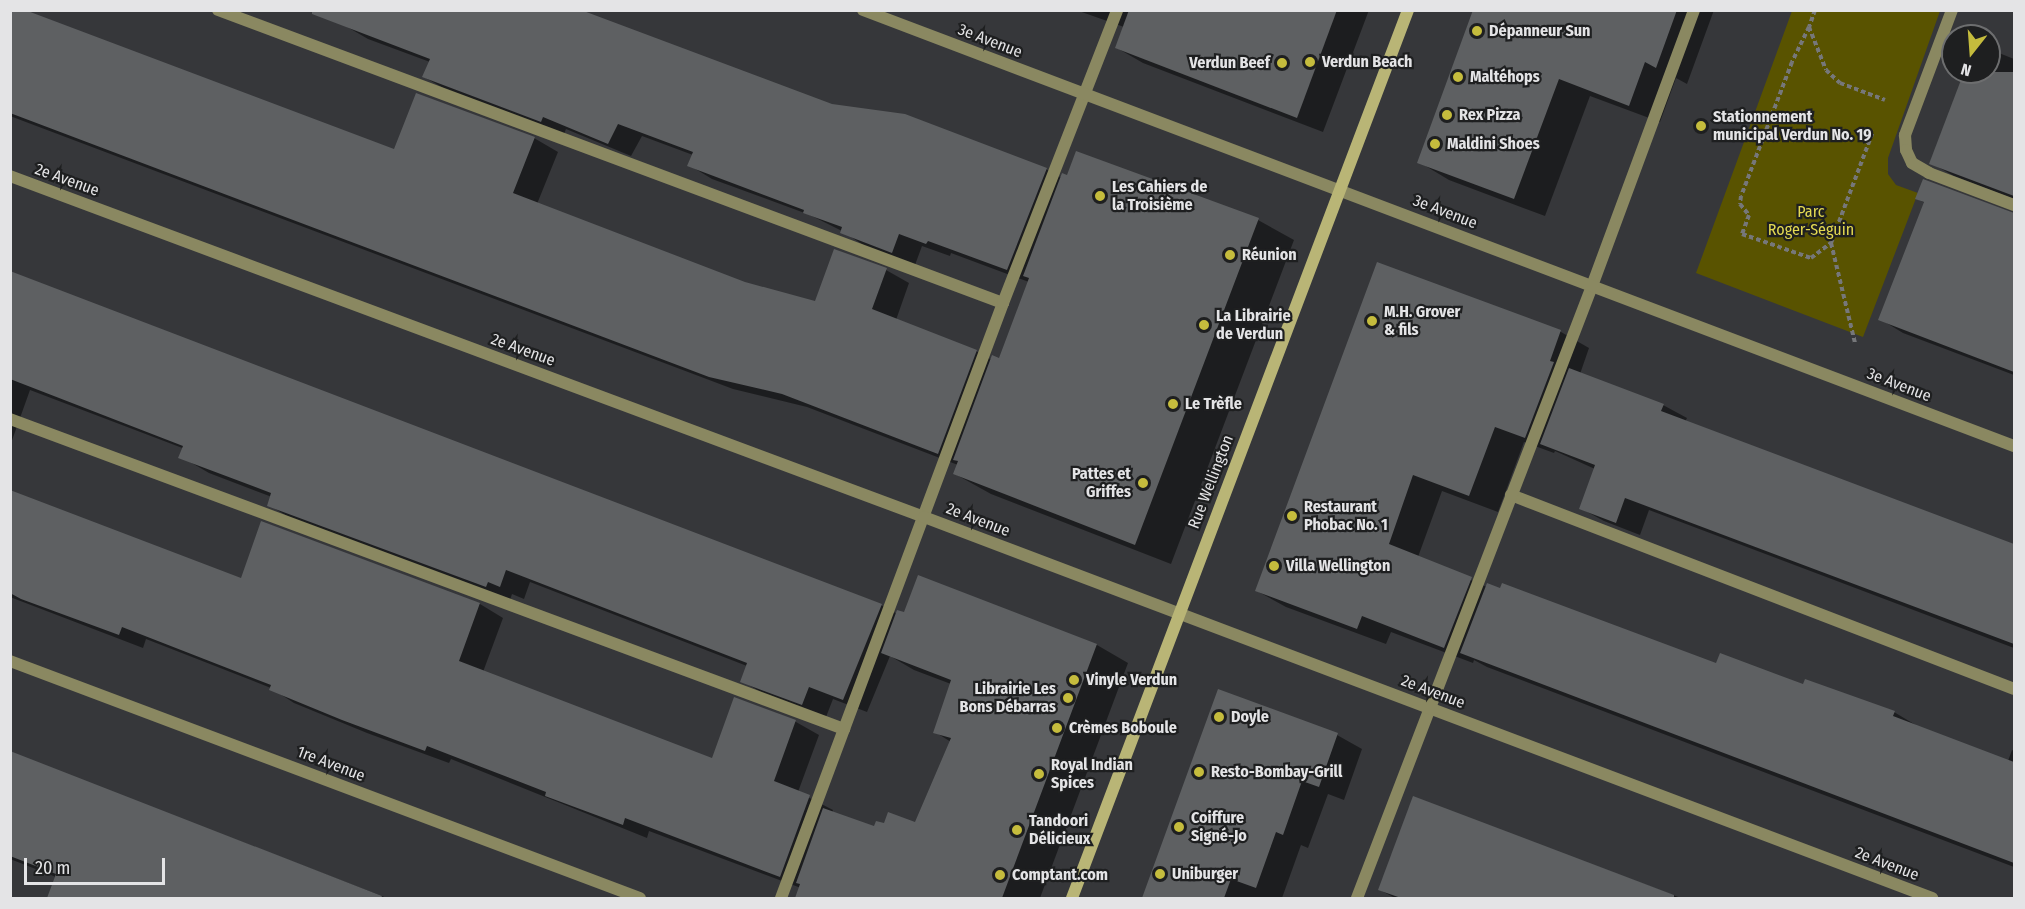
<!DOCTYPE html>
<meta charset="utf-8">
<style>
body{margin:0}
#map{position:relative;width:2025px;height:909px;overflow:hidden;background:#36373a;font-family:"Fira Sans Condensed",sans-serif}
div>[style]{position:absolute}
.green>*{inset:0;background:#595300}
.shadow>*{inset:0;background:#0007}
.building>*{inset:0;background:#5e6062}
.path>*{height:4px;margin-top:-2px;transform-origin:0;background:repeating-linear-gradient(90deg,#76777a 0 4.5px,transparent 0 7.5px)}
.service>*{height:12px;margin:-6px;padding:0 6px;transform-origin:6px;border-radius:6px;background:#8a8861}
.minor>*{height:12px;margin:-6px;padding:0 6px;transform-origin:6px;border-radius:6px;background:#8a8861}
.secondary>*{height:12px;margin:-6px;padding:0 6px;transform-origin:6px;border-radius:6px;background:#b9b576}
.dots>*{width:16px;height:16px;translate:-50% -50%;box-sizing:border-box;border:3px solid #1e1f20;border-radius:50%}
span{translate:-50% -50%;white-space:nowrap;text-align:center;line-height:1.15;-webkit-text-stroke:4.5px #1e1f20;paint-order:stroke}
.poi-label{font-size:16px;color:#e4e4e6;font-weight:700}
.left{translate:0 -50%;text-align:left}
.right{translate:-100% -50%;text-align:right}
.street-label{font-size:16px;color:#e4e4e6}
.park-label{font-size:16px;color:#e3d952}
.frame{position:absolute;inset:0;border:12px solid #e4e4e6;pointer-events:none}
.north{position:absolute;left:1941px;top:24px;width:60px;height:60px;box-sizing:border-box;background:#1e1f20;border:2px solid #6d6e6f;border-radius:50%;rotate:197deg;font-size:16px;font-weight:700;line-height:24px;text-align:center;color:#e4e4e6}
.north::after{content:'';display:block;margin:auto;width:21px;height:27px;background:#c5bc3d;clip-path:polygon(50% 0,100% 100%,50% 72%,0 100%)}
.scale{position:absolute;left:24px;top:858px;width:141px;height:27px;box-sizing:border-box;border:3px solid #e4e4e6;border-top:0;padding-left:8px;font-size:18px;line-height:21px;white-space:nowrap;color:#e4e4e6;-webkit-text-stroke:4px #1e1f20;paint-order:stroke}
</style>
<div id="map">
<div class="green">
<div style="clip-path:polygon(1792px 11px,1940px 11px,1888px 158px,1888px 174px,1896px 185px,1918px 193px,1863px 337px,1696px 273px)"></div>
</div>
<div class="shadow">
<div style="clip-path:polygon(10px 10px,395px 151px,534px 138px,558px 152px,537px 204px,744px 284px,816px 303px,886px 270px,909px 283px,896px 320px,976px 351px,992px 360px,1000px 360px,1029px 282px,951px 253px,950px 256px,922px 246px,915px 265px,865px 246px,842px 231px,810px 215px,712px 179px,689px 165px,693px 155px,642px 136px,631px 156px,566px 129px,564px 134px,447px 90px,424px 77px,430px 62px,368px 39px,337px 21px,832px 106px,1046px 169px,1062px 178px,1068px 177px,1077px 153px,1258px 220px,1294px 240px,1171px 564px,991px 494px,955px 474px,958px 465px,807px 407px,733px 389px,10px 116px)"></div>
<div style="clip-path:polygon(1076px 10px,1369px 10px,1323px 132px,1143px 63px,1117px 48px,1124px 27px)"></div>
<div style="clip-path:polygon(1476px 10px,1714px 10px,1687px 84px,1676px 78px,1660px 122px,1590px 96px,1545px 216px,1449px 180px,1419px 162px)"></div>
<div style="clip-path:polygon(1989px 49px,2014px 59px,2014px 199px,1954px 176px,1931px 163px,1966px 72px,1989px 72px)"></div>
<div style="clip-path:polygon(1917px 199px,2014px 214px,2014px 375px,1903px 333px,1880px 319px,1925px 203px)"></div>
<div style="clip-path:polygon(1378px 264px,1561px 332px,1589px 348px,1580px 374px,1663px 405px,1687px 418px,1685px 422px,2014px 546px,2014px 648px,1649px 510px,1640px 535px,1604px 521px,1580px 508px,1595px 469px,1555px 451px,1554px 453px,1524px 442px,1498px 512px,1442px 491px,1418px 557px,1487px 587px,1717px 665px,1804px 686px,1894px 712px,1919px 727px,2008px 761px,2012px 750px,2014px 751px,2014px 867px,1487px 667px,1474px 660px,1473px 663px,1391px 632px,1386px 644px,1286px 607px,1257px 591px)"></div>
<div style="clip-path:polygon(10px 272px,881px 605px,897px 614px,905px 614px,918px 577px,1097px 645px,1128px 663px,1040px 898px,796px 898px,801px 888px,649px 831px,647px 838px,451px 759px,449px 763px,367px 733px,294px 703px,271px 688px,146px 639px,143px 648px,10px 597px,10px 492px,241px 580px,262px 523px,480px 604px,503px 618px,483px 672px,713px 760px,735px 699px,796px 722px,819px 735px,798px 792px,833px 810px,832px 813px,875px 828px,916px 824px,951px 742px,935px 732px,951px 684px,914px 670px,890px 656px,867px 712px,833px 699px,826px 717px,766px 695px,742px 681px,747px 666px,530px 582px,524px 599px,512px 594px,510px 600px,292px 519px,269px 505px,272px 497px,209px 473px,185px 459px,185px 449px,30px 390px,10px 446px)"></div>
<div style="clip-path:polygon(1219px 691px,1337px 735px,1362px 749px,1344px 800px,1328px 794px,1308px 848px,1301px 845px,1282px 898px,1143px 898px)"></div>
<div style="clip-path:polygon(10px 753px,387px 898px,56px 898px,50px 895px,56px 877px,10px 859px)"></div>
<div style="clip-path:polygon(1414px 798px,1681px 898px,1395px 898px,1380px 890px)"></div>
</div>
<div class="building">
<div style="clip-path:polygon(10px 10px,25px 10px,394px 149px,416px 93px,535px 137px,513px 193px,745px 282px,815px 301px,834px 249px,887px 268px,872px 309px,977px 350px,938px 454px,782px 394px,709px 377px,10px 113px)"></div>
<div style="clip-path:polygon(312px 10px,581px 10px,832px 104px,905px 114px,1047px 168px,1007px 270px,928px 241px,926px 244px,899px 234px,892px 253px,840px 233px,842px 227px,803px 213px,804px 210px,687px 166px,693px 152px,618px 124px,608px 144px,543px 117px,541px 122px,422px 77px,430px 59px,312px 14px)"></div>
<div style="clip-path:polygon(1129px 10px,1337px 10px,1297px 118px,1115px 48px)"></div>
<div style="clip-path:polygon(1473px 10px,1677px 10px,1656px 68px,1645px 62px,1629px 106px,1559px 79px,1514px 199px,1417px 163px)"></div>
<div style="clip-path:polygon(1964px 72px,2014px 72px,2014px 196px,1929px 164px)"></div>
<div style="clip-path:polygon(1076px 151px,1259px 218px,1135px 545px,953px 474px,958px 461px,953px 460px,992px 355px,999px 358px,1029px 278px,1023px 276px,1062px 173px,1067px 175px)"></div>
<div style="clip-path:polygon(1923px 179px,2014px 213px,2014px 372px,1878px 320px,1924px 202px,1915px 199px)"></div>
<div style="clip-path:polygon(1377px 262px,1561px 330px,1550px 361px,1554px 362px,1525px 438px,1495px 427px,1469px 496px,1413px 475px,1389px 544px,1472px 577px,1444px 648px,1362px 616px,1357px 629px,1255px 591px)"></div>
<div style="clip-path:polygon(10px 271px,882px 604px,843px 700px,809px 687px,802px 705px,740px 682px,747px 663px,506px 570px,500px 587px,488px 582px,486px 587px,267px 506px,271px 493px,178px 458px,183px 446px,10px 379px)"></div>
<div style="clip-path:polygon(1569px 368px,1664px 404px,1661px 411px,2014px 544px,2014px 644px,1625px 498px,1616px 523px,1579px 509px,1595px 465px,1540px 444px)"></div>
<div style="clip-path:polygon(10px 490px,241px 578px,261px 521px,480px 603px,459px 661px,712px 758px,734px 697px,796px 720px,774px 781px,810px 795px,780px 877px,625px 818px,623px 825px,545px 796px,546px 792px,427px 746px,425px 751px,342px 720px,269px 690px,271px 685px,122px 627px,119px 635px,21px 599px,10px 593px)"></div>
<div style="clip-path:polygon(918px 575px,1097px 644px,1002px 898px,795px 898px,800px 884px,796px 883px,823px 808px,874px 826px,876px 821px,884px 823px,888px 812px,915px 822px,951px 738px,933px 733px,951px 680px,881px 653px,897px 610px,904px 612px)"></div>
<div style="clip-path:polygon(1487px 583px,1500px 588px,1502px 583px,1716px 663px,1720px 653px,1803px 684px,1805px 679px,1895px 711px,1893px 716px,2014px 762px,2014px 863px,1460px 653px)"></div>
<div style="clip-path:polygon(1218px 689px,1338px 733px,1319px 787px,1302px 781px,1283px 835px,1276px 832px,1256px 888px,1231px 879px,1224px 898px,1142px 898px)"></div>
<div style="clip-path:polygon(10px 751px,382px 896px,381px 898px,47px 898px,56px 874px,10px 856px)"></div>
<div style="clip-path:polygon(1413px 796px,1674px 895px,1674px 898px,1401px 898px,1378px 890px)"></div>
</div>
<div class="path">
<div style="left:1815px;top:10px;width:18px;rotate:109deg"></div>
<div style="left:1809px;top:27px;width:46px;rotate:68.4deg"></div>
<div style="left:1826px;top:70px;width:19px;rotate:43deg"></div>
<div style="left:1840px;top:83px;width:48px;rotate:20.7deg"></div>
<div style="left:1809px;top:27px;width:39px;rotate:116deg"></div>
<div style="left:1792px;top:62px;width:143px;rotate:110.8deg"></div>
<div style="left:1741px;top:196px;width:8px;rotate:97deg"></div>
<div style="left:1740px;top:204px;width:14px;rotate:51deg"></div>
<div style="left:1749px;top:215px;width:20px;rotate:110deg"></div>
<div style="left:1742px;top:234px;width:73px;rotate:19.2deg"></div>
<div style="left:1811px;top:258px;width:25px;rotate:-37deg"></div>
<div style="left:1831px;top:243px;width:120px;rotate:-69.4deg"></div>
<div style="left:1831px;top:243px;width:103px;rotate:76.5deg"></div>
</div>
<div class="service">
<div style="left:218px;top:10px;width:838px;rotate:20.47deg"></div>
<div style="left:1952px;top:10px;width:134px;rotate:110.6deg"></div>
<div style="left:1905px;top:135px;width:15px;rotate:86deg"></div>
<div style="left:1906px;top:150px;width:14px;rotate:65deg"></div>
<div style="left:1912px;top:163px;width:20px;rotate:30deg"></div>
<div style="left:1929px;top:173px;width:91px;rotate:20.6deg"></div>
<div style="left:10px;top:419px;width:890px;rotate:20.39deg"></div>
<div style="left:1511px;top:495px;width:539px;rotate:21.09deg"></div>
<div style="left:781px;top:898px;width:635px;rotate:-69.54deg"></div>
<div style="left:1003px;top:303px;width:314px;rotate:-68.7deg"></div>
<div style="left:1357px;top:898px;width:656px;rotate:-68.99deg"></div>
<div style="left:1592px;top:286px;width:294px;rotate:-69.7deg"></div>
</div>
<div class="minor">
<div style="left:863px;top:10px;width:1231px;rotate:20.75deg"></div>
<div style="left:10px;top:176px;width:976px;rotate:20.46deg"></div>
<div style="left:924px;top:517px;width:1078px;rotate:20.71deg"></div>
<div style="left:10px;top:661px;width:673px;rotate:20.62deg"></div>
</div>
<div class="secondary">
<div style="left:1072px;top:898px;width:949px;rotate:-69.27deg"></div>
</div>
<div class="dots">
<div style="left:1477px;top:31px;background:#c5bc3d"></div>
<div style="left:1310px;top:62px;background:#c5bc3d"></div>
<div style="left:1282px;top:63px;background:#c5bc3d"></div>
<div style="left:1458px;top:77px;background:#c5bc3d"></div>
<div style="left:1447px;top:115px;background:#c5bc3d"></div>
<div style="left:1701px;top:126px;background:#c5bc3d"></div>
<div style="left:1435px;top:144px;background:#c5bc3d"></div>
<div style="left:1100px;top:196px;background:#c5bc3d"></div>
<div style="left:1230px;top:255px;background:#c5bc3d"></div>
<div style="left:1372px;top:321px;background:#c5bc3d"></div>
<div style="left:1204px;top:325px;background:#c5bc3d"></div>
<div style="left:1173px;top:404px;background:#c5bc3d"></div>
<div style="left:1143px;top:483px;background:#c5bc3d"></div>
<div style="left:1292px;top:516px;background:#c5bc3d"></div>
<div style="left:1274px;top:566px;background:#c5bc3d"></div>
<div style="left:1074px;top:680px;background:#c5bc3d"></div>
<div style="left:1068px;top:698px;background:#c5bc3d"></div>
<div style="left:1219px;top:717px;background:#c5bc3d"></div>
<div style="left:1057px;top:728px;background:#c5bc3d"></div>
<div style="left:1199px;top:772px;background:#c5bc3d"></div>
<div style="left:1039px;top:774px;background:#c5bc3d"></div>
<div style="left:1179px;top:827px;background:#c5bc3d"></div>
<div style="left:1017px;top:830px;background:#c5bc3d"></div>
<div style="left:1160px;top:874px;background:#c5bc3d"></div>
<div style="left:1000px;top:875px;background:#c5bc3d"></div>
</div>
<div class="poi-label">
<span class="left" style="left:1489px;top:31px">Dépanneur Sun</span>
<span class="left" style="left:1322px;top:62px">Verdun Beach</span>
<span class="right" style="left:1270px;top:63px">Verdun Beef</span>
<span class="left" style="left:1470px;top:77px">Maltéhops</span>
<span class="left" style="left:1459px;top:115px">Rex Pizza</span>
<span class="left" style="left:1713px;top:126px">Stationnement<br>municipal Verdun No. 19</span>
<span class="left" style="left:1447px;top:144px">Maldini Shoes</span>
<span class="left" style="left:1112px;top:196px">Les Cahiers de<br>la Troisième</span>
<span class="left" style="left:1242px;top:255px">Réunion</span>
<span class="left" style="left:1384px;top:321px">M.H. Grover<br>&amp; fils</span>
<span class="left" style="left:1216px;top:325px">La Librairie<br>de Verdun</span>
<span class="left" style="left:1185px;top:404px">Le Trèfle</span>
<span class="right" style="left:1131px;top:483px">Pattes et<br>Griffes</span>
<span class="left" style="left:1304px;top:516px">Restaurant<br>Phobac No. 1</span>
<span class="left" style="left:1286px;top:566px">Villa Wellington</span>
<span class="left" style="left:1086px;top:680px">Vinyle Verdun</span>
<span class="right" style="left:1056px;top:698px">Librairie Les<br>Bons Débarras</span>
<span class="left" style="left:1231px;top:717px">Doyle</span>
<span class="left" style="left:1069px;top:728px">Crèmes Boboule</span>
<span class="left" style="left:1051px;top:774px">Royal Indian<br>Spices</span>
<span class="left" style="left:1211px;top:772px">Resto-Bombay-Grill</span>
<span class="left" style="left:1191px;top:827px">Coiffure<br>Signé-Jo</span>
<span class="left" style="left:1029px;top:830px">Tandoori<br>Délicieux</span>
<span class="left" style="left:1172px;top:874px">Uniburger</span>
<span class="left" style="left:1012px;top:875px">Comptant.com</span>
</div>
<div class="street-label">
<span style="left:990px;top:41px;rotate:21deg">3e Avenue</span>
<span style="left:67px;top:180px;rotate:20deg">2e Avenue</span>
<span style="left:1445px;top:212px;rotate:21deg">3e Avenue</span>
<span style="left:523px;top:350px;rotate:20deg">2e Avenue</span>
<span style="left:1899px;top:385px;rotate:21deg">3e Avenue</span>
<span style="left:1211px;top:482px;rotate:-69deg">Rue Wellington</span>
<span style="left:978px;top:520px;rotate:21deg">2e Avenue</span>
<span style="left:1433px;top:692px;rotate:21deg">2e Avenue</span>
<span style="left:331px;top:764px;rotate:21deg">1re Avenue</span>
<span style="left:1887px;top:864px;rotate:21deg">2e Avenue</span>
</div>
<div class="park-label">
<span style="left:1811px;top:221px">Parc<br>Roger-Séguin</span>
</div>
<div class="frame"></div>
<div class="north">N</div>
<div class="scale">20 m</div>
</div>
